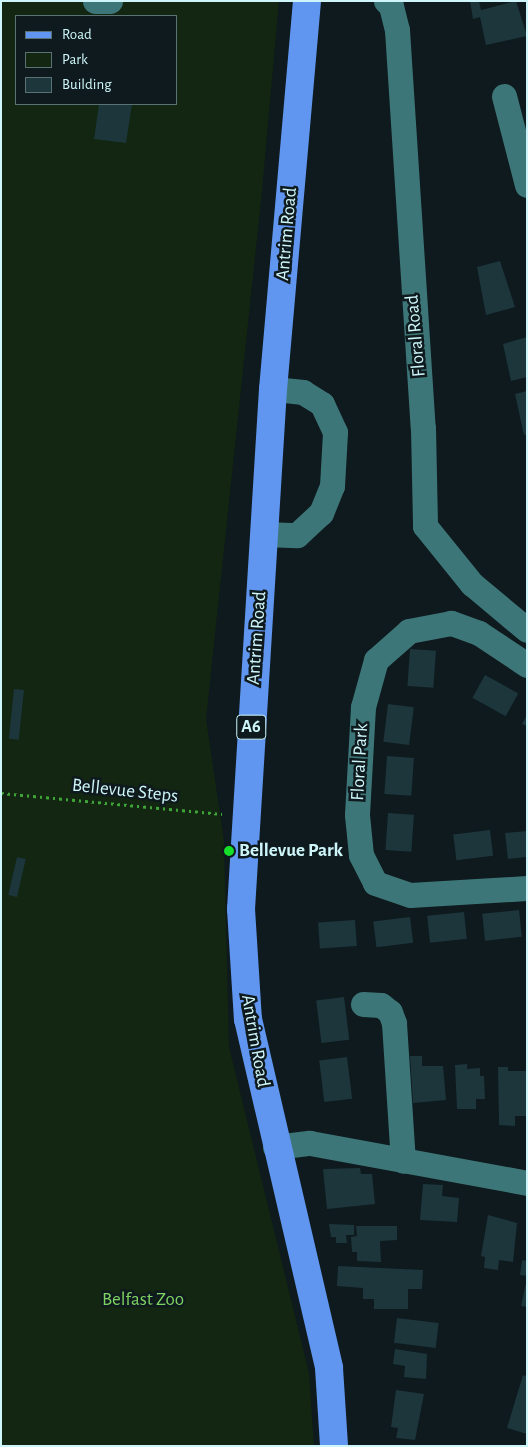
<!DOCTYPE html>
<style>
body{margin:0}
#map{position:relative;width:528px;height:1447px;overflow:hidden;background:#0e1a1d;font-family:"Alegreya Sans",sans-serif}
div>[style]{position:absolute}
.green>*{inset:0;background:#122611}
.building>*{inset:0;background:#1c363c;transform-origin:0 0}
.path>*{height:3px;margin-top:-1.5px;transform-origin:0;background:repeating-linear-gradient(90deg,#3fa438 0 2.5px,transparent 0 6.5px)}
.minor>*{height:25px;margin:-12.5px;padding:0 12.5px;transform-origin:12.5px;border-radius:12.5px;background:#3d7678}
.major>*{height:28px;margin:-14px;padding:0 14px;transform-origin:14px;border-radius:14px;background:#6096f0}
.dots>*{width:14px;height:14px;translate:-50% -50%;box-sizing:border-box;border:2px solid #0e1a1d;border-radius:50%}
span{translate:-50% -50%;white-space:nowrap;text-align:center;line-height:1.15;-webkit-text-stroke:5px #0e1a1d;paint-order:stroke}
.shield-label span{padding:1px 4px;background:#0e1a1d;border:1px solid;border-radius:4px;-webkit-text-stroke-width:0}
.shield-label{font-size:18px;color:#cef6fa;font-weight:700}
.street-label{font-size:19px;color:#cef6fa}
.poi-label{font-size:19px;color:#cef6fa;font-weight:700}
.left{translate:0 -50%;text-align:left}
.park-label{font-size:19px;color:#7fd362}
.frame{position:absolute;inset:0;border:2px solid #cef6fa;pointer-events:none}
.legend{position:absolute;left:15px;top:15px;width:162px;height:90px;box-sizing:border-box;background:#0e1a1d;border:1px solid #5b7275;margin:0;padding:6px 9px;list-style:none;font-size:15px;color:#cef6fa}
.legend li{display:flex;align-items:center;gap:10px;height:25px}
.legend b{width:25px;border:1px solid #5b7275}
</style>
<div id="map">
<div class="green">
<div style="clip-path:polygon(evenodd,1px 1px,279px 1px,262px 191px,206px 719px,224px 841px,229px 1047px,309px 1373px,314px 1446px,1px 1446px,1px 1px,16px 16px,176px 16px,176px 104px,16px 104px,16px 16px)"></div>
</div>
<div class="building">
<div style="clip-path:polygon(470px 1px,479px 1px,481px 10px,516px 1px,527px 36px,486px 45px,480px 17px,473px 19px)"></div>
<div style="clip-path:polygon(99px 104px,132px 104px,126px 143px,94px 139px)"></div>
<div style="clip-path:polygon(500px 261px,515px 307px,486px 315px,477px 267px)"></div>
<div style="clip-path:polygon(527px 337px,527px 377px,511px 381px,503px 344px)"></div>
<div style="clip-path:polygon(527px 391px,527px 434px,524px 435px,515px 394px)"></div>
<div style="left:410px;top:649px;width:26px;height:37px;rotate:4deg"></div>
<div style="left:485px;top:675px;width:38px;height:26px;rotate:29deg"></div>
<div style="left:14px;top:689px;width:10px;height:50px;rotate:6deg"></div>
<div style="left:388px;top:704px;width:26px;height:38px;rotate:7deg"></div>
<div style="clip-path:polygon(527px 715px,527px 726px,522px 724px)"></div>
<div style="left:387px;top:756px;width:27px;height:38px;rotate:4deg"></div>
<div style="left:388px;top:813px;width:26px;height:37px;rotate:4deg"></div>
<div style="left:490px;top:830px;width:26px;height:37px;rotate:83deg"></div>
<div style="clip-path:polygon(527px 831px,527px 857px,508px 859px,505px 833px)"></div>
<div style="left:17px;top:857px;width:9px;height:39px;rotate:13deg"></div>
<div style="left:519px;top:910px;width:27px;height:37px;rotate:84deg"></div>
<div style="left:464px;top:912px;width:27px;height:37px;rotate:84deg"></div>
<div style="left:410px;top:917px;width:26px;height:37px;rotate:83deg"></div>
<div style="left:355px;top:920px;width:26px;height:37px;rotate:86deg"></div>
<div style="left:344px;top:997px;width:43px;height:28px;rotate:83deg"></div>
<div style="clip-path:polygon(410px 1056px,422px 1056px,422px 1066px,443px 1066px,446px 1100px,413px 1103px)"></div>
<div style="left:347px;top:1057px;width:42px;height:28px;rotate:83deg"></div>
<div style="clip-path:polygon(467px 1064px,467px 1069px,480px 1068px,480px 1076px,484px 1076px,485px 1099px,476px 1099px,476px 1109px,457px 1109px,455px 1065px)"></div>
<div style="clip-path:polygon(498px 1067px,508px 1067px,508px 1071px,526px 1071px,527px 1116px,515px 1116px,515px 1126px,499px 1125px)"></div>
<div style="clip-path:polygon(360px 1168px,361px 1174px,372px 1174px,375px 1204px,327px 1209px,323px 1169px)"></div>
<div style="clip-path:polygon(423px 1184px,443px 1185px,442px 1196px,459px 1198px,457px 1222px,420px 1220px)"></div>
<div style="clip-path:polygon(488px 1215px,517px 1223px,513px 1262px,499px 1260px,498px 1270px,484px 1268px,485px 1257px,481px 1256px)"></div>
<div style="clip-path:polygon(329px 1224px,354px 1225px,354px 1235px,346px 1235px,347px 1243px,336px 1243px,336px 1237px,331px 1237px)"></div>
<div style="clip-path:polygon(356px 1226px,397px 1226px,397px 1240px,380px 1241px,381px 1262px,357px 1261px,357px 1252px,352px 1252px,351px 1237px,357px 1236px)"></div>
<div style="clip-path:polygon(522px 1260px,527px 1261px,527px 1276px,520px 1275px)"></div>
<div style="clip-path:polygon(338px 1266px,423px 1270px,422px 1289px,408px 1289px,408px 1309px,374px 1309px,374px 1299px,363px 1299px,363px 1288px,337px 1286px)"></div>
<div style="clip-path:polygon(526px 1283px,527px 1283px,527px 1307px,521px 1306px)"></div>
<div style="left:397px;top:1318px;width:42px;height:25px;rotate:7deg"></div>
<div style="clip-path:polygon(395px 1349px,427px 1354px,426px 1379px,404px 1377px,405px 1366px,393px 1364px)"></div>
<div style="clip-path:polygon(523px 1375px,527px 1377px,527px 1434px,507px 1428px)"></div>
<div style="clip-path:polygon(396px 1390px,424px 1394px,415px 1440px,396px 1438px,398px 1428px,391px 1427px)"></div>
</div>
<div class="path">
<div style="left:1px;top:793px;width:222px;rotate:5.4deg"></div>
</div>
<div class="minor">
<div style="left:95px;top:1px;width:15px"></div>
<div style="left:386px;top:1px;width:7px;rotate:45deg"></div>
<div style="left:391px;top:6px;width:25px;rotate:76deg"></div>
<div style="left:397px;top:30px;width:399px;rotate:86.3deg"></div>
<div style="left:423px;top:428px;width:98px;rotate:88.8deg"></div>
<div style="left:425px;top:526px;width:75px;rotate:51deg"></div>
<div style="left:472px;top:584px;width:72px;rotate:39.9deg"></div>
<div style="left:504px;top:96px;width:92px;rotate:75.5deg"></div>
<div style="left:264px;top:534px;width:33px;rotate:2deg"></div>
<div style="left:297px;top:535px;width:33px;rotate:-43deg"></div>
<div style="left:321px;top:513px;width:29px;rotate:-68deg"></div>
<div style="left:332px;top:486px;width:54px;rotate:-86.8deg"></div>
<div style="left:335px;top:432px;width:31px;rotate:-115deg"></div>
<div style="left:322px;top:404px;width:22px;rotate:-148deg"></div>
<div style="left:303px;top:392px;width:30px;rotate:-174deg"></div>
<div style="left:527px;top:665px;width:58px;rotate:-146.3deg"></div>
<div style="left:479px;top:633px;width:30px;rotate:-160deg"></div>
<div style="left:451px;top:623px;width:43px;rotate:169.2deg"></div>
<div style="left:409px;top:631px;width:44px;rotate:138.7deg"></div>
<div style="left:376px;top:660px;width:49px;rotate:105.5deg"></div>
<div style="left:363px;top:707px;width:108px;rotate:93.2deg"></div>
<div style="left:357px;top:815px;width:40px;rotate:84.3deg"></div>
<div style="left:361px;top:855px;width:31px;rotate:63deg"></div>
<div style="left:375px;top:883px;width:37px;rotate:19deg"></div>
<div style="left:410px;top:895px;width:117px;rotate:-3.4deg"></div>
<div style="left:363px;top:1004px;width:18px;rotate:3deg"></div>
<div style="left:381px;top:1005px;width:11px;rotate:38deg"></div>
<div style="left:390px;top:1012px;width:12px;rotate:70deg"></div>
<div style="left:394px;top:1023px;width:138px;rotate:86.3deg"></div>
<div style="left:275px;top:1147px;width:35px;rotate:-7deg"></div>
<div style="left:310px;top:1143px;width:221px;rotate:10.4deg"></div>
</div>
<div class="major">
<div style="left:307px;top:1px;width:389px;rotate:95deg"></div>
<div style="left:273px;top:389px;width:521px;rotate:93.52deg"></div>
<div style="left:241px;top:909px;width:110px;rotate:86.4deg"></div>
<div style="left:248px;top:1019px;width:358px;rotate:76.9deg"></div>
<div style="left:329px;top:1368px;width:78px;rotate:86.3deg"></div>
</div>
<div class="dots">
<div style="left:229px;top:851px;background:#15df29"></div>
</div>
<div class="shield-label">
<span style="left:251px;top:727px">A6</span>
</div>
<div class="street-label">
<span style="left:287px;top:234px;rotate:-85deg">Antrim Road</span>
<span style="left:416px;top:336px;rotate:-95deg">Floral Road</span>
<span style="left:257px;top:638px;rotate:-86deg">Antrim Road</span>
<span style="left:360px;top:762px;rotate:-87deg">Floral Park</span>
<span style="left:125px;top:791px;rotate:6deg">Bellevue Steps</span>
<span style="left:255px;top:1041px;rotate:80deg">Antrim Road</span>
</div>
<div class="poi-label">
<span class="left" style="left:239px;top:851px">Bellevue Park</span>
</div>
<div class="park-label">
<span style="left:143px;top:1300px">Belfast Zoo</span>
</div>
<div class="frame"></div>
<ul class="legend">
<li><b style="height:6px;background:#6096f0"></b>Road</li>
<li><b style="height:14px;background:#122611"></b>Park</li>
<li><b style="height:14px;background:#1c363c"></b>Building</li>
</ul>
</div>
